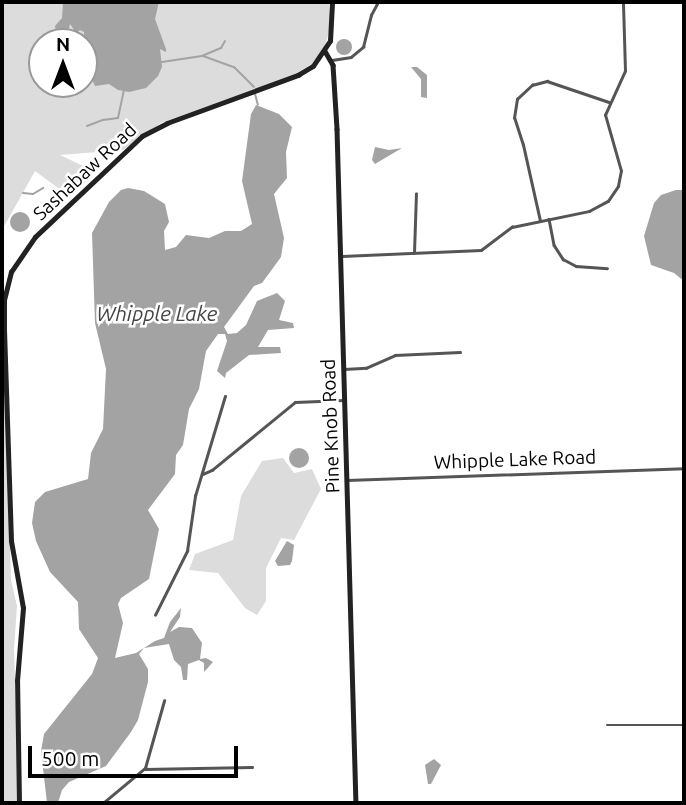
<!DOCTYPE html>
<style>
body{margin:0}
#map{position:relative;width:686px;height:805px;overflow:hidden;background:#fff;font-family:Ubuntu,sans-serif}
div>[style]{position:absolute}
.green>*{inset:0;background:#dcdcdc}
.water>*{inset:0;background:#a3a3a3}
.round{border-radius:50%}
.stream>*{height:2px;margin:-1px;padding:0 1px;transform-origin:1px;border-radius:1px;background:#a3a3a3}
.street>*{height:2.5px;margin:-1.25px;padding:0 1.25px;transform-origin:1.25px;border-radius:1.25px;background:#555}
.secondary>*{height:4.5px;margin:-2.25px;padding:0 2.25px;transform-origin:2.25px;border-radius:2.25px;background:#222}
span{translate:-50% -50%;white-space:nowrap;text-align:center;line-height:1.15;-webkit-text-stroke:5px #fff;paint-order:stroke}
.street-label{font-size:19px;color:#000}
.water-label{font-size:21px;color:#444;font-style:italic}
.frame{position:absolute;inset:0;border:4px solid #000;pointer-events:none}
.north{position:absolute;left:28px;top:28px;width:70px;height:70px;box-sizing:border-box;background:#fff;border:2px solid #999;border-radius:50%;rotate:0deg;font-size:19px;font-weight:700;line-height:28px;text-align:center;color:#000}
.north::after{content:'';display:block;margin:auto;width:24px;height:32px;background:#000;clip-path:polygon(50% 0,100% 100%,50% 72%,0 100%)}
.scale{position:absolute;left:28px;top:746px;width:210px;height:32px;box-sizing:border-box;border:4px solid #000;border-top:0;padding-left:9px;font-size:21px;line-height:24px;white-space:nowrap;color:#000;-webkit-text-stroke:5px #fff;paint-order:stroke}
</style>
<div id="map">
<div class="green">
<div style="clip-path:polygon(evenodd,2px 2px,329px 2px,330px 27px,325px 47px,313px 63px,294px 75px,161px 123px,123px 150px,60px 155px,96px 172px,70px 197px,35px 171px,2px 230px,2px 2px,42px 42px,84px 42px,84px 84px,42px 84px,42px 42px)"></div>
<div style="clip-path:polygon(2px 269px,11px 580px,17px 606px,14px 649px,19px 803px,2px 803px)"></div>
<div style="clip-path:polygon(283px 458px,294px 473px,312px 469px,321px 489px,294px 540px,281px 538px,266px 568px,266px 601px,257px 615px,245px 608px,218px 573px,189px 570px,195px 554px,233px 540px,241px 496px,262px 461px)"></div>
</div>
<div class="water">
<div style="clip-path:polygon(63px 2px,159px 2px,155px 19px,166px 49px,166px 52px,160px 49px,162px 67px,158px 76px,146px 88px,129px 92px,118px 90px,109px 84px,95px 86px,91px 77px,97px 64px,84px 51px,84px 32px,80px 30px,76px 33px,70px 24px,66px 42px,58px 42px,55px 26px,62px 18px)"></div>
<div class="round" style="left:336px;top:39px;width:16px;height:16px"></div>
<div style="clip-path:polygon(411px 67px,417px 67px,427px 75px,427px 98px,421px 97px,421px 79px)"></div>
<div style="clip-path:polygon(256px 105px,279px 114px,292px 127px,286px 152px,287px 178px,274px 194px,284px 238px,281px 257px,262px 283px,254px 286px,224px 327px,228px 334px,237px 333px,246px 325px,257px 301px,277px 293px,285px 301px,279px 320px,293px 323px,294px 328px,268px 330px,258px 347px,280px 347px,281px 353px,249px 355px,226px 373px,225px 378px,217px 371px,227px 341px,225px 334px,218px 334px,206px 351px,199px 389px,189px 409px,183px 445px,176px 455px,175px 474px,148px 510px,159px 529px,149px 579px,121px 598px,118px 604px,123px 623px,115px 658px,136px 653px,155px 641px,164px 638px,170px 622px,181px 608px,180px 617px,170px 632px,179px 627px,192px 628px,202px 643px,200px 659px,206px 658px,213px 662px,204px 672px,204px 663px,199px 660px,188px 664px,187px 680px,183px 680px,181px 667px,174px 660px,169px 644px,144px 648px,139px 654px,148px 669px,148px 682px,138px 720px,131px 732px,106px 766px,69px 782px,62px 790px,58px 803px,47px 803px,41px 751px,44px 734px,92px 674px,98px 658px,79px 629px,78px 602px,50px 572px,36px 541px,32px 523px,35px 502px,45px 492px,88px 479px,91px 453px,103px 429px,106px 369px,95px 323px,92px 233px,109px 202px,121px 190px,128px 188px,144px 191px,165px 204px,169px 222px,164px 231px,165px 250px,176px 247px,186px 235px,209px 238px,225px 231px,241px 231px,252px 224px,242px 181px,251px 114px)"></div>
<div style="clip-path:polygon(375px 147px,389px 150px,402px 148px,375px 164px,372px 160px)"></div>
<div style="clip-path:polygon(676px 190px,684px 190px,684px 281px,674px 273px,651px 265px,644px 236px,654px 203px,661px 195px)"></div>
<div class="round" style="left:10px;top:212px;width:20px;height:20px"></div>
<div class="round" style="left:289px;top:448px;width:20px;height:20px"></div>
<div style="clip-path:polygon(287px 541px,294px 545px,292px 561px,290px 565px,278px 566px,275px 561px)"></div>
<div style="clip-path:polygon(434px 759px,441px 765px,431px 784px,428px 784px,425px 765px)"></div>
</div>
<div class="stream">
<div style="left:203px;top:56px;width:33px;rotate:20deg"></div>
<div style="left:234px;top:67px;width:28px;rotate:45deg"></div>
<div style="left:162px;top:62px;width:40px;rotate:-8.5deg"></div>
<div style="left:202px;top:56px;width:21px;rotate:-23deg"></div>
<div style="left:221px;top:48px;width:8px;rotate:-60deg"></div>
<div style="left:255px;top:94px;width:11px;rotate:75deg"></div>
<div style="left:87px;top:126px;width:17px;rotate:-21deg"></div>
<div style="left:103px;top:120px;width:15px;rotate:-8deg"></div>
<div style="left:118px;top:118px;width:29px;rotate:-78deg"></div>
<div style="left:23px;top:193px;width:10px;rotate:6deg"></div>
<div style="left:33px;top:194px;width:12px;rotate:-31deg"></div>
</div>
<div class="street">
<div style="left:332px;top:60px;width:19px;rotate:-9deg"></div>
<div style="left:351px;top:57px;width:16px;rotate:-40deg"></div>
<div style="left:363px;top:47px;width:33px;rotate:-76deg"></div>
<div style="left:371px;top:15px;width:15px;rotate:-62deg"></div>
<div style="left:549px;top:219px;width:26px;rotate:79deg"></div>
<div style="left:554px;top:245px;width:17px;rotate:57deg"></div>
<div style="left:563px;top:259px;width:15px;rotate:28deg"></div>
<div style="left:576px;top:266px;width:31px;rotate:4deg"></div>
<div style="left:540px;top:221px;width:78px;rotate:-102.6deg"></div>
<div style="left:523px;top:145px;width:28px;rotate:-108deg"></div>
<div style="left:514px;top:118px;width:19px;rotate:-81deg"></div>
<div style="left:517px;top:99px;width:21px;rotate:-43deg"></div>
<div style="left:532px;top:85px;width:16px;rotate:-15deg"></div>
<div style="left:547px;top:81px;width:65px;rotate:18.7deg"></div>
<div style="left:414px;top:253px;width:59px;rotate:-88.1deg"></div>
<div style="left:342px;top:256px;width:139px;rotate:-2.5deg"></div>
<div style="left:481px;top:250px;width:39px;rotate:-37deg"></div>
<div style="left:512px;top:227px;width:79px;rotate:-11.7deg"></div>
<div style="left:589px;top:211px;width:21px;rotate:-28deg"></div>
<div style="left:608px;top:201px;width:18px;rotate:-56deg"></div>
<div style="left:618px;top:186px;width:15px;rotate:-79deg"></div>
<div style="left:621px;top:171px;width:58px;rotate:-105.9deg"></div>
<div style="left:605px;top:115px;width:48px;rotate:-65.6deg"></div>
<div style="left:625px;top:71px;width:69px;rotate:-91.7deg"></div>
<div style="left:344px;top:369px;width:22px;rotate:-3deg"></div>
<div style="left:366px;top:368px;width:32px;rotate:-24deg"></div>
<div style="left:395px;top:355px;width:65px;rotate:-2.6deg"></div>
<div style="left:203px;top:474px;width:10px;rotate:-24deg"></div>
<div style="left:212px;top:470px;width:107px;rotate:-39.3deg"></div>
<div style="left:295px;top:402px;width:49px;rotate:-2.3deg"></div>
<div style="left:347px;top:480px;width:337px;rotate:-2deg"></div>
<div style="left:155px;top:615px;width:72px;rotate:-63.4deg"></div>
<div style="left:187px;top:551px;width:56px;rotate:-81.7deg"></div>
<div style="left:195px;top:496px;width:104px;rotate:-73.3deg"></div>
<div style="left:607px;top:725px;width:77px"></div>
<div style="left:145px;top:769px;width:107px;rotate:-1.1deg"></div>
<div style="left:103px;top:803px;width:55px;rotate:-39.8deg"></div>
<div style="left:145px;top:768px;width:70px;rotate:-74.2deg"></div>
</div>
<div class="secondary">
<div style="left:325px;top:51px;width:16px;rotate:60deg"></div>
<div style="left:333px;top:65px;width:64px;rotate:86.4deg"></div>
<div style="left:337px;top:129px;width:674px;rotate:88.39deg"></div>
<div style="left:19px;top:803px;width:122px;rotate:-90.9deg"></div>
<div style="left:17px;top:681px;width:73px;rotate:-85.3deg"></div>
<div style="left:23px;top:608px;width:68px;rotate:-100.2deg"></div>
<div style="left:11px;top:541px;width:211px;rotate:-91.9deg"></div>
<div style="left:4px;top:330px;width:30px;rotate:-90deg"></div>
<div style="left:4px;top:300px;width:29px;rotate:-76deg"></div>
<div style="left:11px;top:272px;width:42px;rotate:-55.6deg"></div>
<div style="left:35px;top:237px;width:147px;rotate:-43.3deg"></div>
<div style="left:142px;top:136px;width:28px;rotate:-27deg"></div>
<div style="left:167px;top:123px;width:140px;rotate:-20.1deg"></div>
<div style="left:298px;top:75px;width:17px;rotate:-31deg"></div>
<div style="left:313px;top:66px;width:30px;rotate:-56deg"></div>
<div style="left:330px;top:41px;width:39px;rotate:-87deg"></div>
</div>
<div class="street-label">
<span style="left:85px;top:172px;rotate:-43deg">Sashabaw Road</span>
<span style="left:331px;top:426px;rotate:-92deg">Pine Knob Road</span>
<span style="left:515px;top:460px;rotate:-2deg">Whipple Lake Road</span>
</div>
<div class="water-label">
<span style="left:157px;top:313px">Whipple Lake</span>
</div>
<div class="frame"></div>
<div class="north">N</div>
<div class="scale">500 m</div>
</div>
